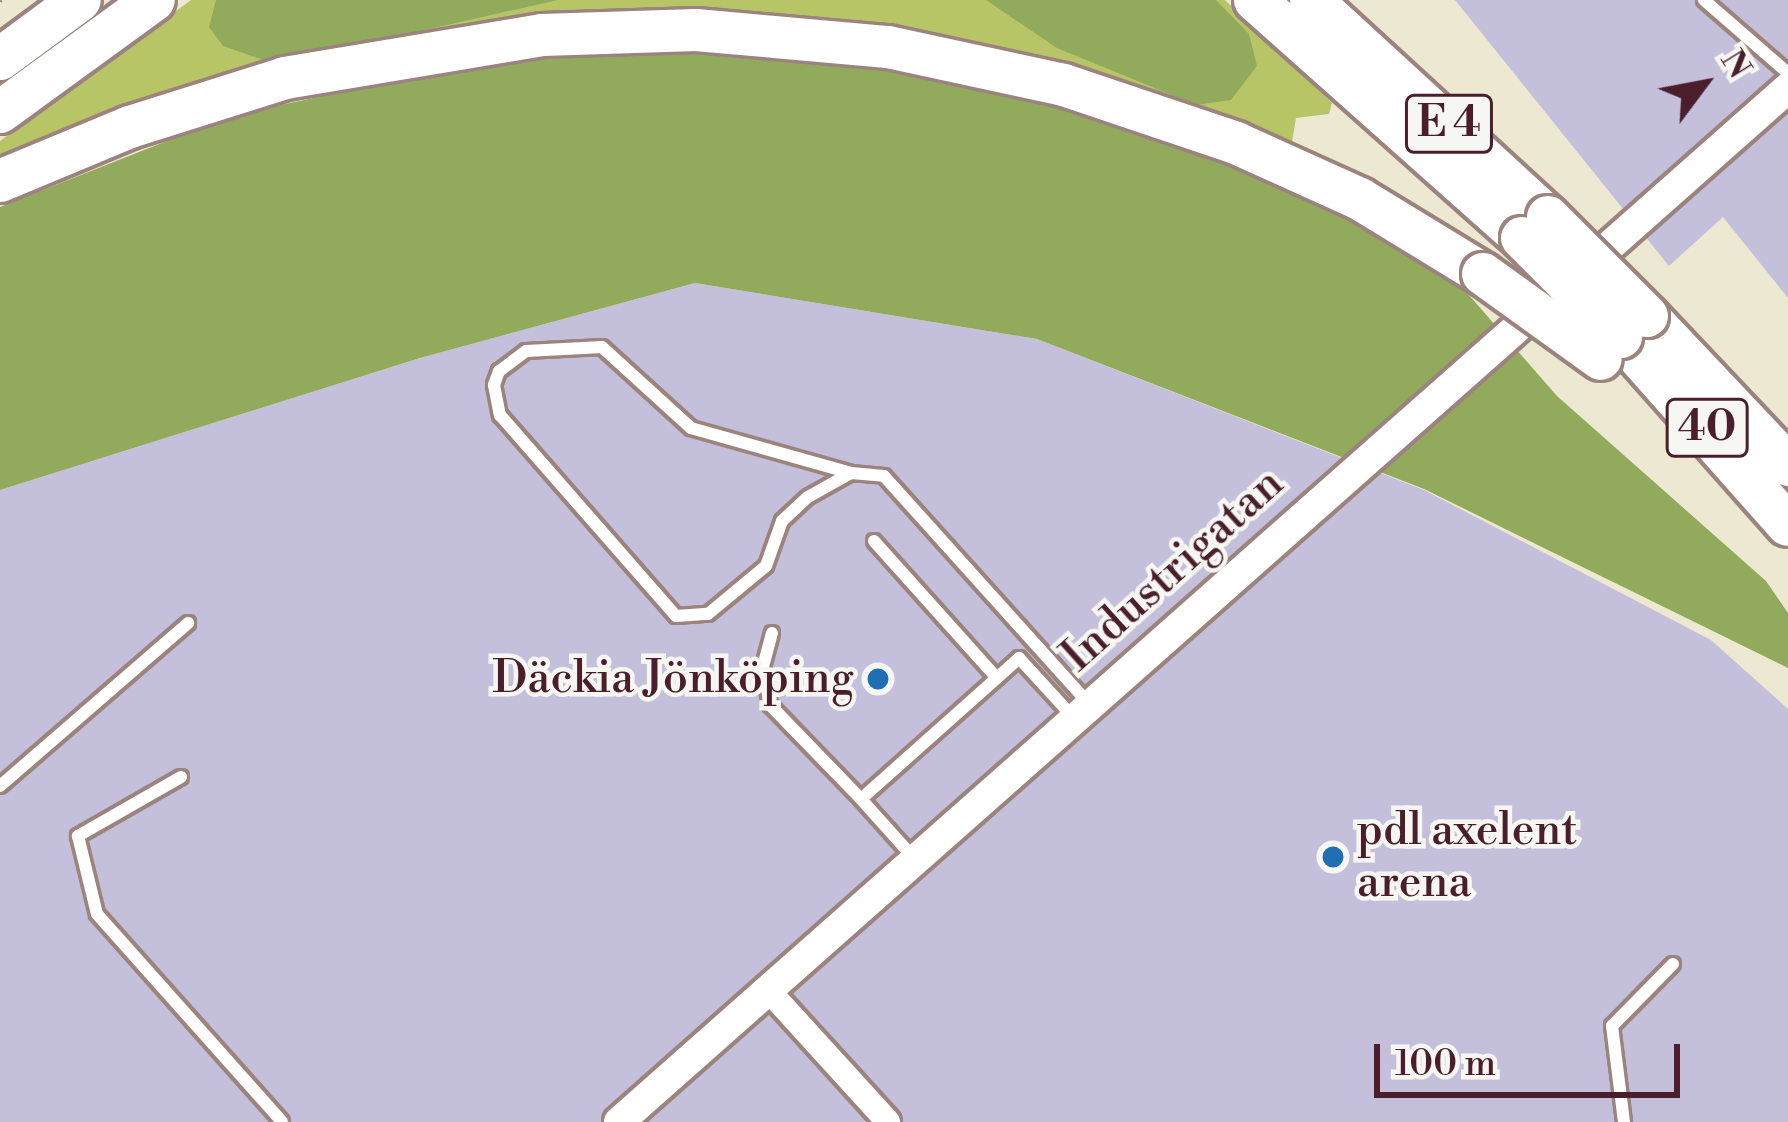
<!DOCTYPE html>
<meta charset="utf-8">
<style>
body{margin:0}
#map{position:relative;width:1788px;height:1122px;overflow:hidden;background:#ede8d1;font-family:"Libre Bodoni",serif}
div>[style]{position:absolute}
.industrial>*{inset:0;background:#c4c0db}
.green>*{inset:0;background:#b8c567}
.forest>*{inset:0;background:#92aa5c}
.path>*{height:3px;margin-top:-1.5px;transform-origin:0;background:repeating-linear-gradient(90deg,#9c847e 0 3px,transparent 0 12px)}
.roads{filter:drop-shadow(3px 0 #9c847e) drop-shadow(-3px 0 #9c847e) drop-shadow(0 3px #9c847e) drop-shadow(0 -3px #9c847e)}
.service>*{height:12px;margin:-6px;padding:0 6px;transform-origin:6px;border-radius:6px;background:#fff}
.minor>*{height:24px;margin:-12px;padding:0 12px;transform-origin:12px;border-radius:12px;background:#fff}
.tertiary>*{height:30px;margin:-15px;padding:0 15px;transform-origin:15px;border-radius:15px;background:#fff}
.motorway>*{height:42px;margin:-21px;padding:0 21px;transform-origin:21px;border-radius:21px;background:#fff}
.bridges{filter:drop-shadow(3px 0 #9c847e) drop-shadow(-3px 0 #9c847e) drop-shadow(0 3px #9c847e) drop-shadow(0 -3px #9c847e)}
.motorway-bridge>*{height:42px;margin:-21px;padding:0 21px;transform-origin:21px;border-radius:21px;background:#fff}
.dots>*{width:33px;height:33px;translate:-50% -50%;box-sizing:border-box;border:6px solid #f6f6f2;border-radius:50%}
span{translate:-50% -50%;white-space:nowrap;text-align:center;line-height:1.15;-webkit-text-stroke:9px #f6f6f2;paint-order:stroke}
.shield-label span{padding:3px 9px;background:#f6f6f2;border:3px solid;border-radius:9px;-webkit-text-stroke-width:0}
.shield-label{font-size:42px;color:#4a1f2b;font-weight:700}
.street-label{font-size:45px;color:#4a1f2b}
.poi-label{font-size:45px;color:#4a1f2b}
.right{translate:-100% -50%;text-align:right}
.left{translate:0 -50%;text-align:left}
.north{position:absolute;left:1644px;top:24px;width:120px;height:120px;-webkit-text-stroke:9px #f6f6f2;paint-order:stroke;rotate:58deg;font-size:33px;font-weight:700;line-height:48px;text-align:center;color:#4a1f2b}
.north::after{content:'';display:block;margin:auto;width:42px;height:54px;background:#4a1f2b;clip-path:polygon(50% 0,100% 100%,50% 72%,0 100%)}
.scale{position:absolute;left:1374px;top:1044px;width:306px;height:54px;box-sizing:border-box;border:6px solid #4a1f2b;border-top:0;padding-left:15px;font-size:36px;line-height:42px;white-space:nowrap;color:#4a1f2b;-webkit-text-stroke:9px #f6f6f2;paint-order:stroke}
</style>
<div id="map">
<div class="industrial">
<div style="clip-path:polygon(1455px 0,1788px 0,1788px 298px,1723px 217px,1669px 266px)"></div>
<div style="clip-path:polygon(695px 283px,1037px 339px,1424px 490px,1711px 640px,1788px 709px,1788px 1122px,0 1122px,0 490px,420px 358px)"></div>
</div>
<div class="green">
<div style="clip-path:polygon(191px 0,1225px 0,1332px 103px,1329px 114px,1296px 118px,1291px 148px,1187px 110px,616px 18px,0 165px,0 141px)"></div>
</div>
<div class="forest">
<div style="clip-path:polygon(216px 0,558px 0,275px 64px,223px 46px,209px 27px)"></div>
<div style="clip-path:polygon(986px 0,1216px 0,1249px 34px,1257px 66px,1231px 100px,1196px 105px,1057px 48px)"></div>
<div style="clip-path:polygon(637px 46px,963px 78px,1147px 134px,1311px 196px,1462px 287px,1557px 396px,1766px 581px,1788px 613px,1788px 668px,1424px 489px,1037px 339px,695px 283px,420px 358px,0 490px,0 207px,230px 116px,490px 60px)"></div>
</div>
<div class="path">
<div style="left:0;top:1px;width:2px;rotate:-27deg"></div>
</div>
<div class="roads">
<div class="service">
<div style="left:1704px;top:0;width:111px;rotate:41deg"></div>
<div style="left:851px;top:473px;width:166px;rotate:-164.3deg"></div>
<div style="left:691px;top:428px;width:120px;rotate:-137.7deg"></div>
<div style="left:602px;top:347px;width:76px;rotate:177deg"></div>
<div style="left:526px;top:351px;width:34px;rotate:143deg"></div>
<div style="left:499px;top:371px;width:15px;rotate:110deg"></div>
<div style="left:494px;top:385px;width:31px;rotate:79deg"></div>
<div style="left:500px;top:415px;width:267px;rotate:48.8deg"></div>
<div style="left:676px;top:616px;width:32px;rotate:-4deg"></div>
<div style="left:708px;top:614px;width:75px;rotate:-39.6deg"></div>
<div style="left:766px;top:566px;width:48px;rotate:-70.4deg"></div>
<div style="left:782px;top:521px;width:35px;rotate:-43deg"></div>
<div style="left:808px;top:497px;width:49px;rotate:-29.2deg"></div>
<div style="left:851px;top:473px;width:33px;rotate:5deg"></div>
<div style="left:884px;top:476px;width:307px;rotate:48deg"></div>
<div style="left:874px;top:541px;width:184px;rotate:48.1deg"></div>
<div style="left:772px;top:633px;width:34px;rotate:105deg"></div>
<div style="left:763px;top:666px;width:40px;rotate:80deg"></div>
<div style="left:770px;top:705px;width:131px;rotate:45.9deg"></div>
<div style="left:181px;top:777px;width:119px;rotate:150.2deg"></div>
<div style="left:78px;top:836px;width:80px;rotate:76.3deg"></div>
<div style="left:97px;top:914px;width:278px;rotate:48.3deg"></div>
<div style="left:0;top:786px;width:249px;rotate:-40.9deg"></div>
<div style="left:913px;top:857px;width:78px;rotate:-131.9deg"></div>
<div style="left:861px;top:799px;width:212px;rotate:-41.7deg"></div>
<div style="left:1019px;top:658px;width:80px;rotate:47.5deg"></div>
<div style="left:1624px;top:1122px;width:97px;rotate:-97.1deg"></div>
<div style="left:1612px;top:1026px;width:87px;rotate:-45.5deg"></div>
</div>
<div class="minor">
<div style="left:769px;top:991px;width:177px;rotate:47.7deg"></div>
</div>
<div class="tertiary">
<div style="left:619px;top:1122px;width:1561px;rotate:-41.49deg"></div>
</div>
<div class="motorway">
<div style="left:1255px;top:0;width:358px;rotate:41.7deg"></div>
<div style="left:1311px;top:0;width:321px;rotate:42.5deg"></div>
<div style="left:0;top:59px;width:99px;rotate:-36.4deg"></div>
<div style="left:0;top:112px;width:190px;rotate:-36deg"></div>
<div style="left:0;top:181px;width:141px;rotate:-22.6deg"></div>
<div style="left:130px;top:127px;width:163px;rotate:-17.5deg"></div>
<div style="left:285px;top:78px;width:261px;rotate:-9.5deg"></div>
<div style="left:542px;top:35px;width:154px;rotate:-1.9deg"></div>
<div style="left:696px;top:30px;width:193px;rotate:5.1deg"></div>
<div style="left:888px;top:47px;width:180px;rotate:12.2deg"></div>
<div style="left:1064px;top:85px;width:182px;rotate:18.6deg"></div>
<div style="left:1236px;top:143px;width:136px;rotate:24.3deg"></div>
<div style="left:1360px;top:199px;width:144px;rotate:31.4deg"></div>
<div style="left:1647px;top:316px;width:205px;rotate:46.6deg"></div>
<div style="left:1621px;top:337px;width:251px;rotate:48.4deg"></div>
</div>
</div>
<div class="bridges">
<div class="motorway-bridge">
<div style="left:1548px;top:217px;width:140px;rotate:45deg"></div>
<div style="left:1522px;top:238px;width:140px;rotate:45deg"></div>
<div style="left:1483px;top:274px;width:145px;rotate:35.8deg"></div>
</div>
</div>
<div class="dots">
<div style="left:878px;top:679px;background:#1f6fb2"></div>
<div style="left:1333px;top:857px;background:#1f6fb2"></div>
</div>
<div class="shield-label">
<span style="left:1449px;top:124px">E 4</span>
<span style="left:1707px;top:428px">40</span>
</div>
<div class="street-label">
<span style="left:1173px;top:570px;rotate:-42deg">Industrigatan</span>
</div>
<div class="poi-label">
<span class="right" style="left:854px;top:679px">Däckia Jönköping</span>
<span class="left" style="left:1357px;top:857px">pdl axelent<br>arena</span>
</div>
<div class="north">N</div>
<div class="scale">100 m</div>
</div>
